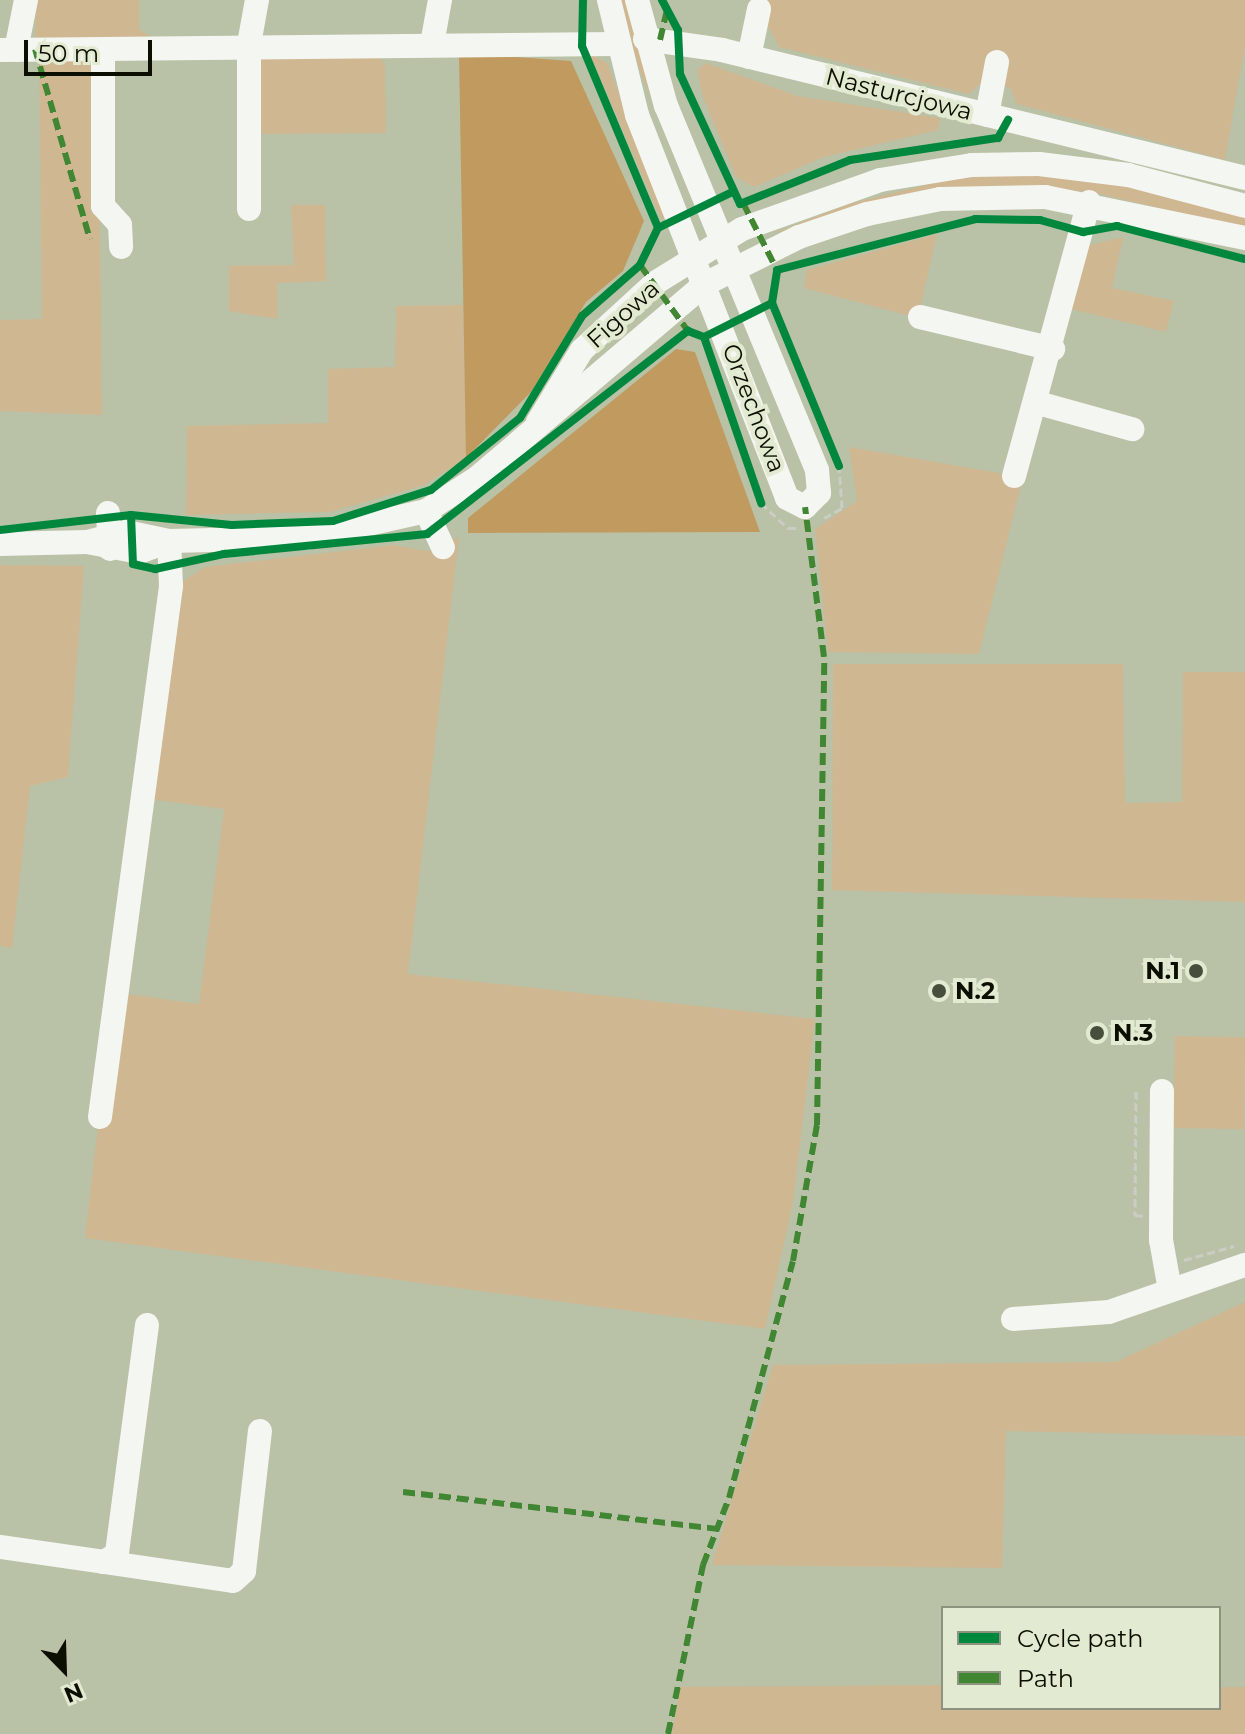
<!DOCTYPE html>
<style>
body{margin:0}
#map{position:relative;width:1245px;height:1734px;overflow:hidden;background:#b9c2a6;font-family:Montserrat,sans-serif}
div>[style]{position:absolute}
.green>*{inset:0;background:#cfb792;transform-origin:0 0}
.forest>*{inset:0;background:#c09a5f}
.path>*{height:3px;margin-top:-1.5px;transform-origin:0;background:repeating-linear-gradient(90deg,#cacdc4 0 8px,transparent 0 12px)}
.minor>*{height:24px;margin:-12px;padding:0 12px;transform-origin:12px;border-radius:12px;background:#f4f6f2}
.quiet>*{height:6px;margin-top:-3px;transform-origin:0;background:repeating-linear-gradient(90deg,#418632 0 12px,transparent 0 18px)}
.cycleway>*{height:8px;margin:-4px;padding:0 4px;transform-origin:4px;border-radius:4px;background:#00873e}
.dots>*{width:22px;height:22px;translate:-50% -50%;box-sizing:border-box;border:4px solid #e2ebd1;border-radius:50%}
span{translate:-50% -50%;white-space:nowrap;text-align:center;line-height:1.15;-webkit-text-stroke:8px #e2ebd1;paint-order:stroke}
.street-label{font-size:24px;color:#0a0f01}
.poi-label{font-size:24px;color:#0a0f01;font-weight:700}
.right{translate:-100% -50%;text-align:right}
.left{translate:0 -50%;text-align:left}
.legend{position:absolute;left:941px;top:1606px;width:280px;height:104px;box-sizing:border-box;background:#e2ebd1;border:2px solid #8c937e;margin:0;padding:10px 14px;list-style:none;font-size:24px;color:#0a0f01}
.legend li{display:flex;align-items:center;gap:16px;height:40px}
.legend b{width:40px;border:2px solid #8c937e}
.north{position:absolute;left:24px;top:1630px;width:80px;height:80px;-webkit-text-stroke:6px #e2ebd1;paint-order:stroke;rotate:157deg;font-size:22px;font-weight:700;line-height:32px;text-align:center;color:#0a0f01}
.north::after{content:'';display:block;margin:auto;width:28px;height:36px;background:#0a0f01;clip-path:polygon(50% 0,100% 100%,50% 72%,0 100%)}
.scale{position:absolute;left:24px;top:40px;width:128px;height:36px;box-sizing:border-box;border:4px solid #0a0f01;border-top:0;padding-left:10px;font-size:24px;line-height:28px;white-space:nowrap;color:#0a0f01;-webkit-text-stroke:6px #e2ebd1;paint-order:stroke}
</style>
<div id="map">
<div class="green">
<div style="clip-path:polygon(36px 0,139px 0,139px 29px,152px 38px,35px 38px)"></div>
<div style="clip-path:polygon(621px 0,627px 0,691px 199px,637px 63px)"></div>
<div style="clip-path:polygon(754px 0,1245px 0,1245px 45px,1225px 160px,1017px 104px,1010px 88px,984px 81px,969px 94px,779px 47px,769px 28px,749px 23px)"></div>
<div style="clip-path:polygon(376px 49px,385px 66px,386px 133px,252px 134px,255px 51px)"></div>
<div style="clip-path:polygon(590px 54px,607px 63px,667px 217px,661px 219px)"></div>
<div style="clip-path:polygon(39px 55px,98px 55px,102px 415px,0 411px,0 320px,42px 319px)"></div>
<div style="clip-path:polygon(706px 63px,797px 96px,940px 118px,938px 130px,824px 157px,754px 187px,736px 177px,703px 97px,697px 70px)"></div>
<div style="clip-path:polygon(974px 173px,1108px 179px,1245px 213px,1245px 229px,1092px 192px,990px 186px,949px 189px,771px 234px,849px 204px)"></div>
<div style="clip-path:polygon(291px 205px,325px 205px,326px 281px,277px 283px,277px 319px,229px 311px,229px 266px,294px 265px)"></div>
<div style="clip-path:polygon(937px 234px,918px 318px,804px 288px,807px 270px)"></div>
<div style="clip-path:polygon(1123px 237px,1112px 288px,1174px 301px,1166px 332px,1071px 309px,1086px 246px)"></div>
<div style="clip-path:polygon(463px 305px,466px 458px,424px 485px,330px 512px,186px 515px,187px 426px,328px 423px,328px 369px,395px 367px,396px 306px)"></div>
<div style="clip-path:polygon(849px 447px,1023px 477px,979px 654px,828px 652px,815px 529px,857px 501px)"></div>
<div style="clip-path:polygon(459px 537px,408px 974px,815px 1019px,793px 1202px,765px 1329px,85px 1238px,98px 1124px,127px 994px,199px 1004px,224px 809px,148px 799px,176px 586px,205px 567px,393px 545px,428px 551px)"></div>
<div style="clip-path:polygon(0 565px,84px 566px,68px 777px,30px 786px,12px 948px,0 946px)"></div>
<div style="clip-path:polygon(833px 664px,1123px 664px,1125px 803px,1182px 802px,1183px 672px,1245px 672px,1245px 902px,832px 890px)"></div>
<div style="left:1175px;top:1036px;width:70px;height:92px;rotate:1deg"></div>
<div style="clip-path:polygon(1245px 1302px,1245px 1436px,1006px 1431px,1002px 1568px,712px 1565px,773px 1365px,1116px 1362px)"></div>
<div style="clip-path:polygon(943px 1685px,943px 1708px,1219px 1708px,1219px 1687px,1245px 1687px,1245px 1734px,672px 1734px,680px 1687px)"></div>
</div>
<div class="forest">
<div style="clip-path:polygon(459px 53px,571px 61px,644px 221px,623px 271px,586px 302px,531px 392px,466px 458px)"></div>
<div style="clip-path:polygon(676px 349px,695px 352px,760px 532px,468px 533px,468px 518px)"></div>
</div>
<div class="path">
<div style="left:761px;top:503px;width:37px;rotate:43deg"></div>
<div style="left:788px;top:528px;width:11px"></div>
<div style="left:824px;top:518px;width:21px;rotate:-29deg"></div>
<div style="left:842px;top:508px;width:42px;rotate:-94.1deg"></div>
<div style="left:1136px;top:1091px;width:124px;rotate:90.5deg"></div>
<div style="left:1135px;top:1215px;width:8px;rotate:7deg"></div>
<div style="left:1184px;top:1260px;width:52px;rotate:-15.6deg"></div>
</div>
<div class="minor">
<div style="left:609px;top:0;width:118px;rotate:76.3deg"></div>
<div style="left:637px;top:115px;width:411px;rotate:68.6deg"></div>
<div style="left:787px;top:498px;width:20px;rotate:27deg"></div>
<div style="left:805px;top:507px;width:20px;rotate:-45deg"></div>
<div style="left:819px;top:493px;width:23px;rotate:-95deg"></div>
<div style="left:817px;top:470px;width:394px;rotate:-112.5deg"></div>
<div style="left:666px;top:106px;width:110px;rotate:-105.3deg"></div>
<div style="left:645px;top:39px;width:78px;rotate:8.1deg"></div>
<div style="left:722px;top:50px;width:538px;rotate:13.75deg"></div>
<div style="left:432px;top:44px;width:45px;rotate:-79.7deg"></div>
<div style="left:103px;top:49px;width:157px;rotate:90deg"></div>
<div style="left:103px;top:206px;width:25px;rotate:48deg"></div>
<div style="left:120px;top:225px;width:22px;rotate:87deg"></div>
<div style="left:0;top:50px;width:616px;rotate:-0.56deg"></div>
<div style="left:16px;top:50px;width:51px;rotate:-78.7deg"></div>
<div style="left:749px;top:57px;width:49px;rotate:-78.2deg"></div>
<div style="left:987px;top:115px;width:54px;rotate:-79.3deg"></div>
<div style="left:249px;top:209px;width:165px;rotate:-90deg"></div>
<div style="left:249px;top:44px;width:45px;rotate:-79.7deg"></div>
<div style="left:920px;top:317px;width:137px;rotate:13.5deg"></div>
<div style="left:1038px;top:403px;width:98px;rotate:15.5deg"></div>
<div style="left:538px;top:422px;width:84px;rotate:-58.6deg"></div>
<div style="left:582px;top:350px;width:99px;rotate:-42.5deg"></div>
<div style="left:655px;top:283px;width:102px;rotate:-31.8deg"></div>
<div style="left:742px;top:229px;width:146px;rotate:-19.5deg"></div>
<div style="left:880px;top:180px;width:93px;rotate:-9.3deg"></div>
<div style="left:972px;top:165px;width:67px;rotate:-0.9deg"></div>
<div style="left:1039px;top:164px;width:90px;rotate:7deg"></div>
<div style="left:1128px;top:175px;width:121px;rotate:14.8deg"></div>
<div style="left:1014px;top:476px;width:284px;rotate:-74.7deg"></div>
<div style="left:426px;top:511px;width:40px;rotate:65deg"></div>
<div style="left:108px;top:513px;width:36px;rotate:87deg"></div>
<div style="left:87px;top:542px;width:53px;rotate:10.9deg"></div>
<div style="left:139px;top:552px;width:32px;rotate:-20deg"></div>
<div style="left:169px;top:541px;width:137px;rotate:-1.3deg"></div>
<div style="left:306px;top:538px;width:123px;rotate:-12.7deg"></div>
<div style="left:426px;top:511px;width:61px;rotate:-32.9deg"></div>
<div style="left:477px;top:478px;width:299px;rotate:-40.4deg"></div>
<div style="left:705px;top:284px;width:105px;rotate:-26.6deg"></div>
<div style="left:799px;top:237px;width:72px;rotate:-18.7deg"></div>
<div style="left:867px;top:214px;width:75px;rotate:-11.6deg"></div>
<div style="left:940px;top:199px;width:105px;rotate:-1.1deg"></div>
<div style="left:1045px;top:197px;width:204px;rotate:11.6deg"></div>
<div style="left:0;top:544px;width:87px;rotate:-1.3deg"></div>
<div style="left:87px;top:542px;width:40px;rotate:-14.4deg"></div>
<div style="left:126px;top:532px;width:44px;rotate:11.8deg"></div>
<div style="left:1162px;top:1091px;width:149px;rotate:90.4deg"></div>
<div style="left:1161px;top:1240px;width:51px;rotate:79.8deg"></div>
<div style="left:100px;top:1117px;width:536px;rotate:-82.38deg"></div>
<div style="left:171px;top:586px;width:45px;rotate:-92.5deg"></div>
<div style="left:1013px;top:1319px;width:96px;rotate:-4.2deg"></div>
<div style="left:1109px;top:1312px;width:144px;rotate:-19.1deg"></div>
<div style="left:147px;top:1325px;width:231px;rotate:97.5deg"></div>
<div style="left:117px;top:1554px;width:15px;rotate:148deg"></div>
<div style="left:104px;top:1562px;width:130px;rotate:8.4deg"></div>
<div style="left:233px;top:1581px;width:15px;rotate:-42deg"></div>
<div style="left:244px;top:1571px;width:141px;rotate:-83.5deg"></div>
<div style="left:0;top:1547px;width:105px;rotate:8.2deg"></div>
</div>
<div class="quiet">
<div style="left:660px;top:40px;width:32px;rotate:-77deg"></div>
<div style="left:35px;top:49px;width:198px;rotate:73.9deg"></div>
<div style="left:743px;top:203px;width:75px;rotate:63.1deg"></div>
<div style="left:640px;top:265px;width:82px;rotate:54deg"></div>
<div style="left:403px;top:1492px;width:316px;rotate:6.7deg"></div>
<div style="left:668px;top:1734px;width:173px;rotate:-78.3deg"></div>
<div style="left:703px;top:1565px;width:72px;rotate:-68.8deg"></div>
<div style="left:729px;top:1498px;width:245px;rotate:-74.9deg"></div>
<div style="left:793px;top:1261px;width:138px;rotate:-80deg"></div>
<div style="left:817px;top:1125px;width:468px;rotate:-89.1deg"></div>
<div style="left:824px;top:657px;width:151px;rotate:-97.2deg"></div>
</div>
<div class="cycleway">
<div style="left:583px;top:0;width:46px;rotate:91.2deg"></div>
<div style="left:582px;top:46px;width:197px;rotate:67.3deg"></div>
<div style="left:662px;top:0;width:34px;rotate:62deg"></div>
<div style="left:678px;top:30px;width:44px;rotate:87.4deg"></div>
<div style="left:680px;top:74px;width:143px;rotate:65.2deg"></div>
<div style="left:740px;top:204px;width:118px;rotate:-21.8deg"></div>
<div style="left:850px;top:160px;width:150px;rotate:-8.5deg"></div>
<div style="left:998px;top:138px;width:21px;rotate:-61deg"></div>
<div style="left:704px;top:337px;width:176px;rotate:71deg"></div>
<div style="left:839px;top:466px;width:176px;rotate:-112.3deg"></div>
<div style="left:772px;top:303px;width:33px;rotate:-81deg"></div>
<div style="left:777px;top:270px;width:204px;rotate:-14.4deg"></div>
<div style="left:975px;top:219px;width:65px;rotate:0.9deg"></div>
<div style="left:1040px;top:220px;width:45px;rotate:15.6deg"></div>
<div style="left:1083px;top:232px;width:35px;rotate:-10deg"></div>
<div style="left:1117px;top:226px;width:132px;rotate:14.5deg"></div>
<div style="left:131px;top:515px;width:49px;rotate:87.7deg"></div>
<div style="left:133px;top:564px;width:23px;rotate:13deg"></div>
<div style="left:155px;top:569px;width:71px;rotate:-12.3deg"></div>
<div style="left:224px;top:554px;width:204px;rotate:-5.6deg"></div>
<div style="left:427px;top:534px;width:331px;rotate:-37.9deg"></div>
<div style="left:688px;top:331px;width:17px;rotate:21deg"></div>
<div style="left:704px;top:337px;width:76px;rotate:-26.6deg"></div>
<div style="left:0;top:530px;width:132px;rotate:-6.5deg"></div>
<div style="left:131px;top:515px;width:101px;rotate:5.7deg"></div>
<div style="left:232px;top:525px;width:101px;rotate:-2.3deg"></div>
<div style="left:333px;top:521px;width:103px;rotate:-17.6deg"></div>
<div style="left:431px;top:490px;width:114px;rotate:-39deg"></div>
<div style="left:520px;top:418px;width:119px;rotate:-58.7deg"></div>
<div style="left:582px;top:316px;width:77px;rotate:-41.3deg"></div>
<div style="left:640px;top:265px;width:41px;rotate:-64.1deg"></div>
<div style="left:658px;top:228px;width:80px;rotate:-25.9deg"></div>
</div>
<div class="dots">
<div style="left:1196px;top:971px;background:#474e3b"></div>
<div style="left:939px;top:991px;background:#474e3b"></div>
<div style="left:1097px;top:1033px;background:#474e3b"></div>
</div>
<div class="street-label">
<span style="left:899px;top:94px;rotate:14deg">Nasturcjowa</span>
<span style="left:623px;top:314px;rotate:-42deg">Figowa</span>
<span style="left:754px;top:408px;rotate:69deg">Orzechowa</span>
</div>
<div class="poi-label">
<span class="right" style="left:1180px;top:971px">N.1</span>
<span class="left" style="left:955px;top:991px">N.2</span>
<span class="left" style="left:1113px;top:1033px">N.3</span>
</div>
<ul class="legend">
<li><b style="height:10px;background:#00873e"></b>Cycle path</li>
<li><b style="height:10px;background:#418632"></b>Path</li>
</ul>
<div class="north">N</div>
<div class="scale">50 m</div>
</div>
